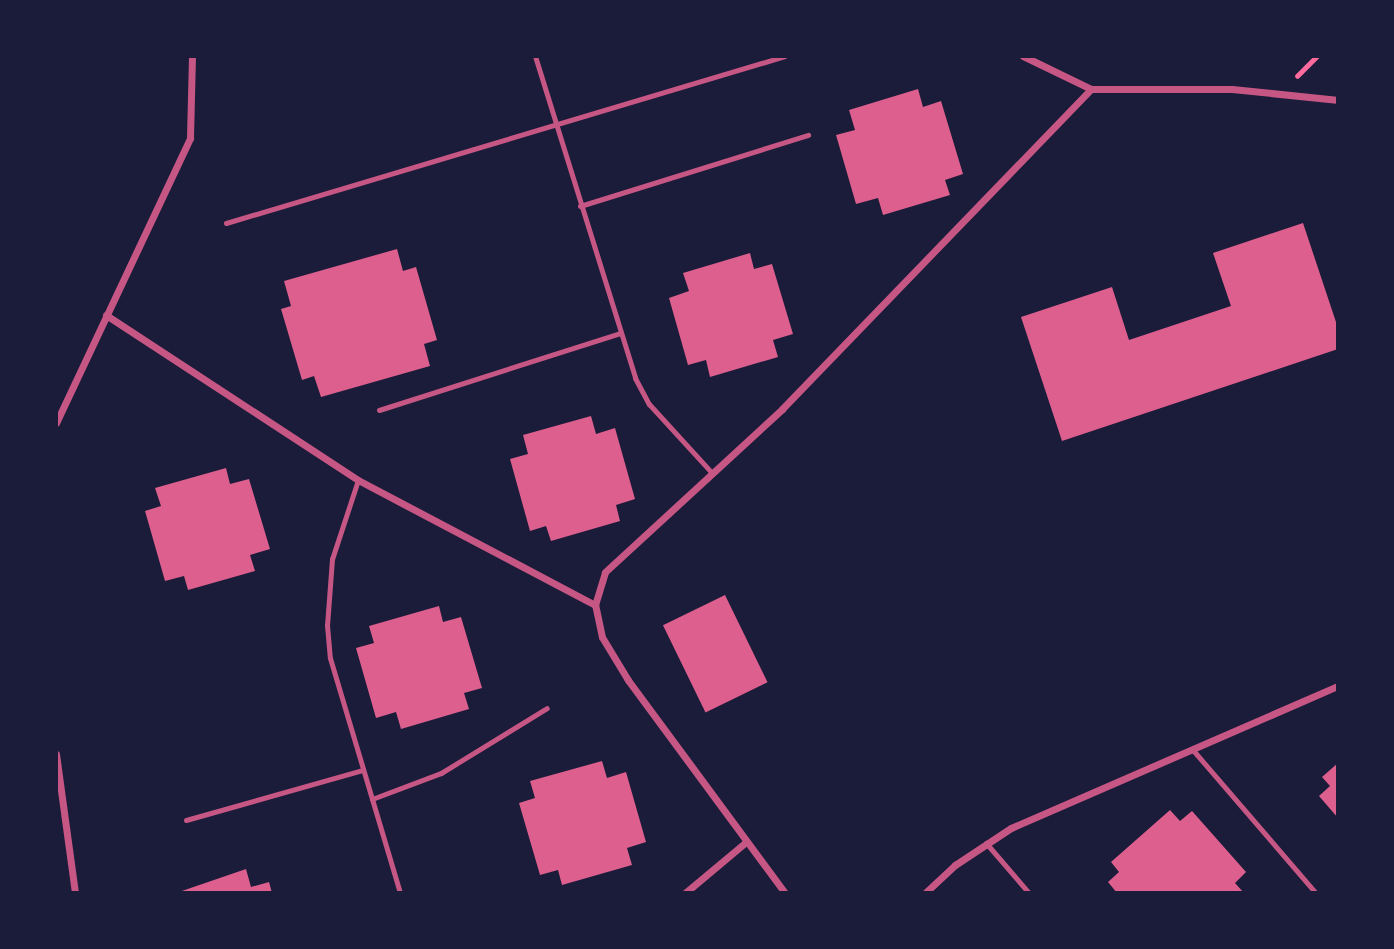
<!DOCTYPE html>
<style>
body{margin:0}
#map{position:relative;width:1394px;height:949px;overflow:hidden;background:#1b1b3a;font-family:"DejaVu Sans",sans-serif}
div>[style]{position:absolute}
.building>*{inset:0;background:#dd5f8e;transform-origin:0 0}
.path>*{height:4.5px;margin:-2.25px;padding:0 2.25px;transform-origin:2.25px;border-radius:2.25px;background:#ff6b9d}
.service>*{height:5px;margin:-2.5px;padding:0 2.5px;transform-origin:2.5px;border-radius:2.5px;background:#c65784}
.minor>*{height:7px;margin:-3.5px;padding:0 3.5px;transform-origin:3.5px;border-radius:3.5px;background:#c65784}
span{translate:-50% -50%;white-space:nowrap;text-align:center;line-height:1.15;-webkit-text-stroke:6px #1b1b3a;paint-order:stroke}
.frame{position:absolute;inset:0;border:58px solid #1b1b3a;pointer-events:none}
</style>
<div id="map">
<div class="building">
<div style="clip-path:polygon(918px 89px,923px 107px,941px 101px,963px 174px,945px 180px,950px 195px,883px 215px,878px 198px,856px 204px,836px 135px,855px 130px,849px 110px)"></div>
<div style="clip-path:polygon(1303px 223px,1338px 328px,1338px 349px,1062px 441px,1021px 317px,1112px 287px,1129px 340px,1231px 306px,1213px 253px)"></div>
<div style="clip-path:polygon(397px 249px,403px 271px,416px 267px,437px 340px,424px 344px,430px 366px,321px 397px,314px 376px,302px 380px,281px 309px,291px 306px,284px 281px)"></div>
<div style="clip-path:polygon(750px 253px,754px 269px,772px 264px,793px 334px,773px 340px,778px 357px,710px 377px,706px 360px,688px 365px,669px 298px,689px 291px,683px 273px)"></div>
<div style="clip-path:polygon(591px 416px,596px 434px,615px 428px,635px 499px,616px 505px,620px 521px,551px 541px,546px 526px,530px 531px,510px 459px,528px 454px,523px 435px)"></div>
<div style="clip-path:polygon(226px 468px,230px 484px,249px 479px,270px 549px,250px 555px,255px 571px,188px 590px,184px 576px,165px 581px,145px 511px,161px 506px,155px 488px)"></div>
<div style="left:725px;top:595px;width:97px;height:69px;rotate:64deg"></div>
<div style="clip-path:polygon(439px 606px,443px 622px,461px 617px,482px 688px,464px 693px,469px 709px,401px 729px,396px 712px,376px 718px,356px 648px,374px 643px,369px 626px)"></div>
<div style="clip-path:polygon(602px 761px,607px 778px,626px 772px,646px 842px,627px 848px,632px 865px,562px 885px,558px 870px,540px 875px,519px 803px,535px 798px,530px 781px)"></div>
<div style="clip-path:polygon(1338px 763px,1338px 818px,1319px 796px,1330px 786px,1322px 777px)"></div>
<div style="clip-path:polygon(1170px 810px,1180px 821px,1192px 811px,1246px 872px,1235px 883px,1244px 893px,1117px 893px,1108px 882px,1119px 872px,1111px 862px)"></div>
<div style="clip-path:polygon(246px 869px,251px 887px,269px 882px,272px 893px,176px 893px)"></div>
</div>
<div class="path">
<div style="left:1297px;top:76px;width:28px;rotate:-45deg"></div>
</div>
<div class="service">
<div style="left:535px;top:56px;width:337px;rotate:72.7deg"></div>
<div style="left:635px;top:378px;width:30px;rotate:62deg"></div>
<div style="left:649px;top:404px;width:93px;rotate:47.6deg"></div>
<div style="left:580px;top:206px;width:239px;rotate:-17.3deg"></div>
<div style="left:226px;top:223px;width:583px;rotate:-16.63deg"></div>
<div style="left:379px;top:410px;width:253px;rotate:-17.7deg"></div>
<div style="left:358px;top:480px;width:83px;rotate:108.2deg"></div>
<div style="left:332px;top:559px;width:66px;rotate:94.3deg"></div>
<div style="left:327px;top:625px;width:33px;rotate:85deg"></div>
<div style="left:330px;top:658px;width:245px;rotate:73.4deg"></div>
<div style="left:1192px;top:749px;width:190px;rotate:49.3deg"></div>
<div style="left:372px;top:799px;width:74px;rotate:-20.6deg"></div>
<div style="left:441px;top:773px;width:124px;rotate:-31.5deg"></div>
<div style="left:186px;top:820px;width:184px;rotate:-15.8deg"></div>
<div style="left:986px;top:843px;width:66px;rotate:49.3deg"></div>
</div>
<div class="minor">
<div style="left:1023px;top:56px;width:76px;rotate:25.9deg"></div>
<div style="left:1091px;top:89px;width:141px"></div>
<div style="left:1232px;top:89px;width:107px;rotate:5.9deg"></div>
<div style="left:106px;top:315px;width:301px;rotate:33.2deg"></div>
<div style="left:358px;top:480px;width:268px;rotate:27.8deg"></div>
<div style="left:56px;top:423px;width:315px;rotate:-64.8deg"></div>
<div style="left:190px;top:138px;width:82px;rotate:-88.6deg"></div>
<div style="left:56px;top:754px;width:140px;rotate:82.2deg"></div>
<div style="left:685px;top:893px;width:80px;rotate:-39.9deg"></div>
<div style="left:785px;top:893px;width:265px;rotate:-126.4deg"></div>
<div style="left:628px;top:680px;width:50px;rotate:-121.2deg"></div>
<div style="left:602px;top:637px;width:33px;rotate:-102deg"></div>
<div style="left:595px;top:605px;width:34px;rotate:-73deg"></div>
<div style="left:605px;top:572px;width:241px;rotate:-42.6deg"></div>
<div style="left:782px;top:409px;width:445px;rotate:-46deg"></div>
<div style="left:925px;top:893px;width:41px;rotate:-43deg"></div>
<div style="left:955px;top:865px;width:67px;rotate:-33.5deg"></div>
<div style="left:1011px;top:828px;width:357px;rotate:-23.5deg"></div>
</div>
<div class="frame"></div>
</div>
